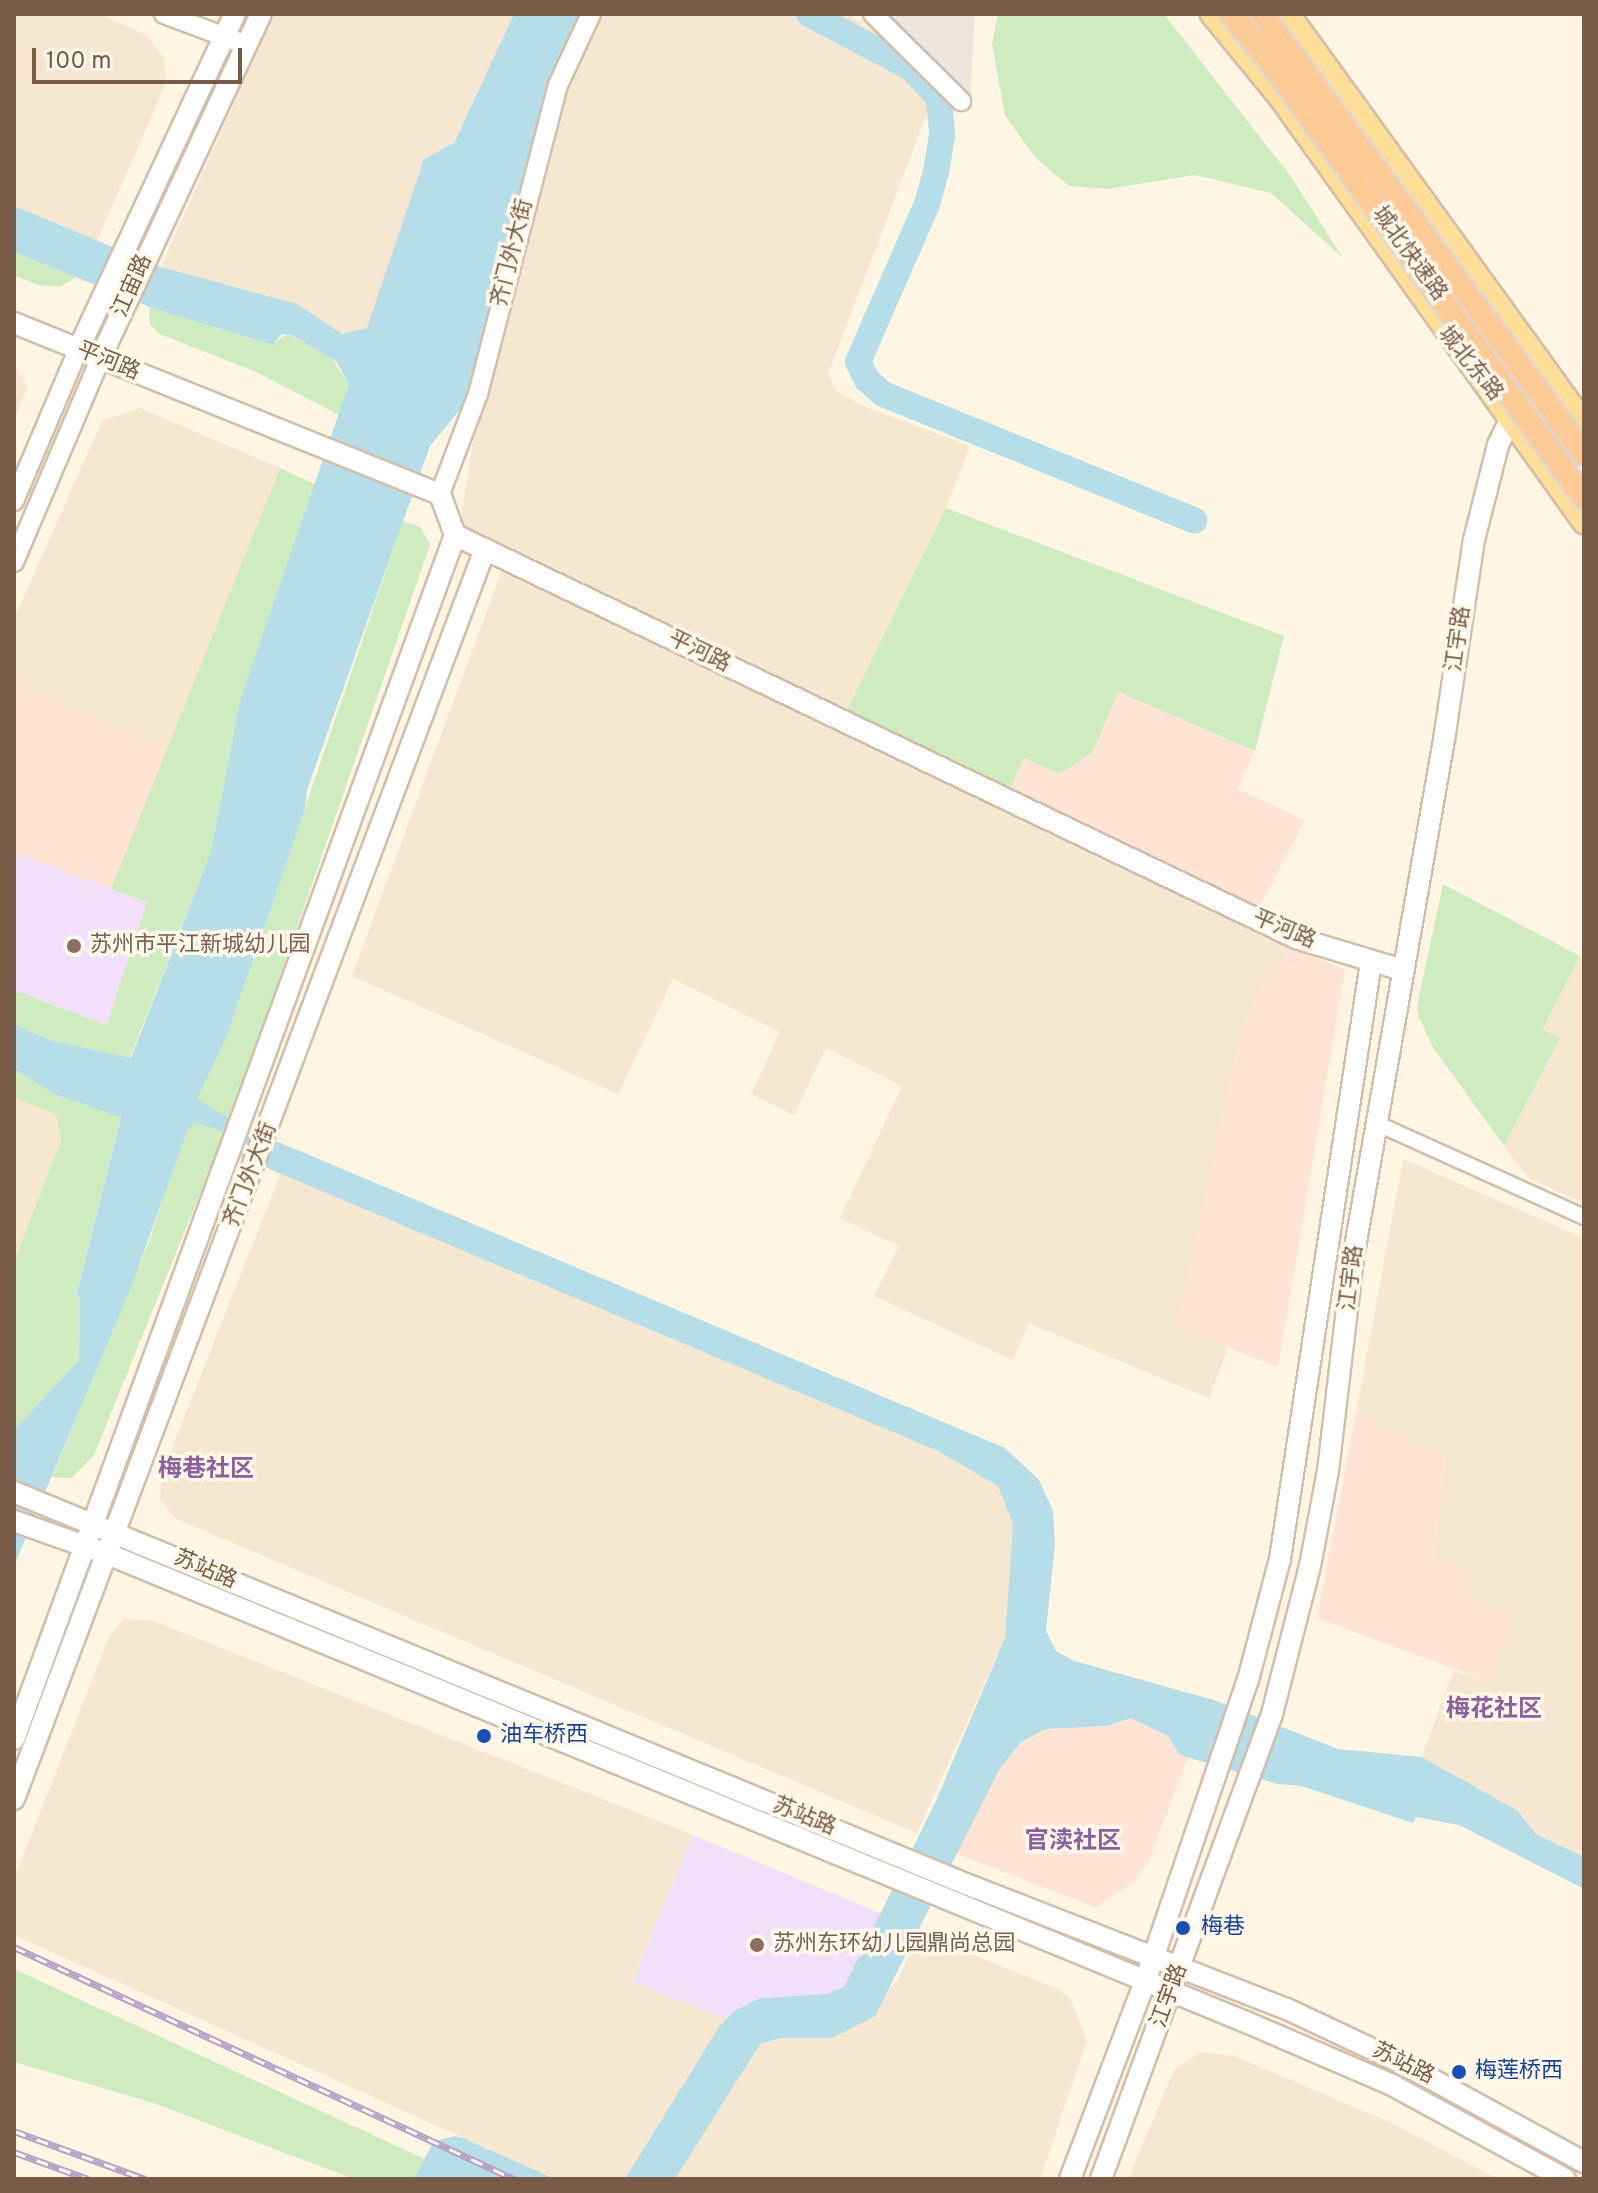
<!DOCTYPE html>
<meta charset="utf-8">
<style>
body{margin:0}
#map{position:relative;width:1598px;height:2193px;overflow:hidden;background:#fef5e2;font-family:Overpass,"Noto Sans SC",sans-serif}
div>[style]{position:absolute}
.residential>*{inset:0;background:#f6e7d0}
.commercial>*{inset:0;background:#ffe4d5}
.industrial>*{inset:0;background:#ece5dd}
.education>*{inset:0;background:#f2dffa}
.green>*{inset:0;background:#cfecc0}
.water>*{inset:0;background:#b5dee9}
.river>*{height:26px;margin:-13px;padding:0 13px;transform-origin:13px;border-radius:13px;background:#b5dee9}
.roads{filter:drop-shadow(2px 0 #d2bfab) drop-shadow(-2px 0 #d2bfab) drop-shadow(0 2px #d2bfab) drop-shadow(0 -2px #d2bfab)}
.minor>*{height:14px;margin:-7px;padding:0 7px;transform-origin:7px;border-radius:7px;background:#fff}
.tertiary>*{height:18px;margin:-9px;padding:0 9px;transform-origin:9px;border-radius:9px;background:#fff}
.secondary>*{height:20px;margin:-10px;padding:0 10px;transform-origin:10px;border-radius:10px;background:#fff}
.primary>*{height:22px;margin:-11px;padding:0 11px;transform-origin:11px;border-radius:11px;background:#ffde98}
.rail>*{height:7px;margin-top:-3.5px;transform-origin:0;background:repeating-linear-gradient(90deg,#fff8ea 0 12px,#b8a0c8 0 24px);box-sizing:border-box;border-block:2px solid #b8a0c8}
.bridges{filter:drop-shadow(2px 0 #ded8d3) drop-shadow(-2px 0 #ded8d3) drop-shadow(0 2px #ded8d3) drop-shadow(0 -2px #ded8d3)}
.trunk-bridge>*{height:22px;margin:-11px;padding:0 11px;transform-origin:11px;border-radius:11px;background:#feca96}
.dots>*{width:22px;height:22px;translate:-50% -50%;box-sizing:border-box;border:4px solid #fff8ea;border-radius:50%}
span{translate:-50% -50%;white-space:nowrap;text-align:center;line-height:1.15;-webkit-text-stroke:7px #fff8ea;paint-order:stroke}
.street-label{font-size:22px;color:#775b47}
.education-label{font-size:22px;color:#785e54}
.left{translate:0 -50%;text-align:left}
.transit-label{font-size:22px;color:#164399}
.neighbourhood-label{font-size:24px;color:#8b619b;font-weight:700}
.frame{position:absolute;inset:0;border:16px solid #775b47;pointer-events:none}
.scale{position:absolute;left:32px;top:48px;width:210px;height:36px;box-sizing:border-box;border:4px solid #775b47;border-top:0;padding-left:10px;font-size:24px;line-height:28px;white-space:nowrap;color:#775b47;-webkit-text-stroke:6px #fff8ea;paint-order:stroke}
</style>
<div id="map">
<div class="residential">
<div style="clip-path:polygon(14px 14px,99px 14px,146px 35px,164px 58px,166px 83px,97px 241px,14px 206px)"></div>
<div style="clip-path:polygon(273px 14px,514px 14px,367px 328px,342px 334px,296px 304px,161px 267px)"></div>
<div style="clip-path:polygon(594px 14px,846px 14px,866px 25px,937px 87px,828px 374px,836px 391px,863px 406px,970px 446px,946px 508px,846px 712px,468px 535px,460px 526px,481px 392px,536px 156px)"></div>
<div style="clip-path:polygon(14px 363px,27px 387px,14px 422px)"></div>
<div style="clip-path:polygon(140px 408px,280px 468px,168px 750px,14px 684px,14px 619px,102px 421px)"></div>
<div style="clip-path:polygon(502px 570px,1293px 948px,1255px 997px,1241px 1033px,1179px 1320px,1228px 1348px,1209px 1398px,1029px 1323px,1013px 1360px,874px 1296px,899px 1246px,840px 1218px,902px 1086px,826px 1048px,794px 1115px,751px 1094px,780px 1032px,673px 979px,618px 1094px,352px 976px)"></div>
<div style="clip-path:polygon(1580px 956px,1584px 958px,1584px 1203px,1528px 1178px,1504px 1146px,1560px 1040px,1543px 1030px)"></div>
<div style="clip-path:polygon(14px 1097px,56px 1115px,61px 1140px,14px 1262px)"></div>
<div style="clip-path:polygon(1403px 1159px,1584px 1238px,1584px 1857px,1536px 1834px,1518px 1811px,1422px 1757px,1453px 1671px,1490px 1681px,1465px 1597px,1434px 1558px,1445px 1458px,1356px 1414px)"></div>
<div style="clip-path:polygon(281px 1173px,938px 1451px,998px 1486px,1013px 1524px,1005px 1638px,917px 1833px,174px 1518px,160px 1498px,162px 1473px)"></div>
<div style="clip-path:polygon(123px 1619px,151px 1620px,693px 1835px,632px 1981px,780px 2038px,832px 2038px,898px 1980px,919px 1933px,1058px 1989px,1070px 1998px,1087px 2041px,1040px 2179px,555px 2179px,14px 1935px,14px 1879px,108px 1639px)"></div>
<div style="clip-path:polygon(1201px 2052px,1234px 2056px,1389px 2122px,1498px 2179px,1128px 2179px,1174px 2070px)"></div>
</div>
<div class="commercial">
<div style="clip-path:polygon(14px 684px,168px 750px,111px 889px,14px 853px)"></div>
<div style="clip-path:polygon(1118px 692px,1255px 751px,1237px 789px,1305px 820px,1259px 907px,1010px 790px,1024px 758px,1093px 752px)"></div>
<div style="clip-path:polygon(1293px 948px,1345px 970px,1278px 1367px,1228px 1348px,1178px 1321px,1241px 1033px,1255px 997px)"></div>
<div style="clip-path:polygon(1356px 1414px,1445px 1458px,1434px 1558px,1473px 1572px,1465px 1597px,1512px 1615px,1490px 1682px,1317px 1618px)"></div>
<div style="clip-path:polygon(1131px 1718px,1168px 1736px,1180px 1755px,1188px 1757px,1148px 1863px,1134px 1882px,1095px 1907px,955px 1853px,999px 1770px,1020px 1743px,1045px 1729px,1107px 1726px)"></div>
</div>
<div class="industrial">
<div style="clip-path:polygon(889px 14px,975px 14px,970px 100px,955px 87px)"></div>
</div>
<div class="education">
<div style="clip-path:polygon(14px 853px,148px 902px,107px 1025px,14px 990px)"></div>
<div style="clip-path:polygon(693px 1835px,882px 1914px,844px 1987px,826px 1994px,760px 1998px,726px 2018px,632px 1982px)"></div>
</div>
<div class="green">
<div style="clip-path:polygon(998px 14px,1164px 14px,1292px 178px,1343px 258px,1271px 193px,1195px 175px,1107px 189px,1069px 186px,1036px 158px,1005px 116px,992px 43px)"></div>
<div style="clip-path:polygon(14px 252px,76px 277px,60px 287px,38px 285px,14px 275px)"></div>
<div style="clip-path:polygon(149px 307px,271px 345px,287px 334px,331px 357px,349px 384px,339px 415px,254px 371px,159px 334px,150px 324px)"></div>
<div style="clip-path:polygon(280px 468px,315px 484px,240px 700px,211px 851px,130px 1058px,49px 1040px,14px 1024px,14px 990px,107px 1025px,147px 902px,111px 889px)"></div>
<div style="clip-path:polygon(946px 508px,1284px 636px,1255px 751px,1118px 692px,1093px 752px,1060px 774px,1024px 758px,1010px 790px,846px 712px)"></div>
<div style="clip-path:polygon(403px 521px,421px 527px,430px 545px,230px 1120px,94px 1455px,72px 1478px,52px 1477px,149px 1242px,197px 1091px,228px 1033px)"></div>
<div style="clip-path:polygon(1443px 884px,1580px 956px,1543px 1029px,1560px 1039px,1504px 1146px,1432px 1046px,1419px 1017px,1417px 1006px)"></div>
<div style="clip-path:polygon(14px 1069px,54px 1094px,121px 1116px,76px 1295px,80px 1298px,79px 1360px,14px 1430px,14px 1262px,61px 1140px,56px 1115px,14px 1097px)"></div>
<div style="clip-path:polygon(14px 1969px,468px 2179px,354px 2179px,153px 2103px,14px 2062px)"></div>
</div>
<div class="water">
<div style="clip-path:polygon(514px 14px,585px 14px,473px 394px,430px 446px,307px 790px,305px 809px,228px 1033px,197px 1099px,243px 1127px,1005px 1448px,1039px 1480px,1053px 1511px,1055px 1544px,1046px 1631px,1056px 1651px,1074px 1661px,1214px 1700px,1338px 1749px,1422px 1757px,1518px 1811px,1536px 1834px,1584px 1857px,1584px 1889px,1459px 1825px,1416px 1817px,1413px 1823px,1301px 1786px,1277px 1784px,1180px 1755px,1168px 1736px,1131px 1718px,1107px 1726px,1045px 1729px,1020px 1743px,999px 1770px,875px 2016px,832px 2038px,780px 2038px,760px 2044px,675px 2179px,625px 2179px,719px 2027px,734px 2011px,760px 1998px,826px 1994px,844px 1987px,935px 1803px,1005px 1638px,1013px 1524px,998px 1486px,938px 1451px,234px 1154px,239px 1138px,195px 1122px,187px 1131px,132px 1285px,14px 1566px,14px 1430px,79px 1360px,80px 1298px,76px 1296px,121px 1117px,54px 1094px,14px 1069px,14px 1024px,49px 1040px,131px 1058px,211px 851px,240px 700px,349px 384px,336px 361px,291px 335px,282px 334px,272px 345px,155px 309px,14px 252px,14px 206px,161px 267px,297px 304px,342px 334px,367px 328px,424px 159px,454px 143px)"></div>
<div style="clip-path:polygon(455px 2136px,463px 2138px,555px 2179px,414px 2179px,434px 2141px)"></div>
</div>
<div class="river">
<div style="left:809px;top:14px;width:115px;rotate:27.9deg"></div>
<div style="left:911px;top:68px;width:41px;rotate:47deg"></div>
<div style="left:939px;top:98px;width:37px;rotate:85deg"></div>
<div style="left:942px;top:135px;width:36px;rotate:99deg"></div>
<div style="left:936px;top:171px;width:34px;rotate:105deg"></div>
<div style="left:927px;top:204px;width:172px;rotate:113.6deg"></div>
<div style="left:858px;top:362px;width:20px;rotate:63deg"></div>
<div style="left:867px;top:380px;width:21px;rotate:41deg"></div>
<div style="left:883px;top:394px;width:336px;rotate:22.1deg"></div>
</div>
<div class="roads">
<div class="minor">
<div style="left:1378px;top:1124px;width:226px;rotate:24.3deg"></div>
</div>
<div class="tertiary">
<div style="left:164px;top:14px;width:89px;rotate:20.5deg"></div>
<div style="left:873px;top:14px;width:124px;rotate:44.7deg"></div>
<div style="left:440px;top:494px;width:107px;rotate:-69.2deg"></div>
<div style="left:478px;top:394px;width:319px;rotate:-75.5deg"></div>
<div style="left:558px;top:85px;width:78px;rotate:-65.1deg"></div>
<div style="left:14px;top:501px;width:164px;rotate:-67deg"></div>
<div style="left:14px;top:562px;width:220px;rotate:-67deg"></div>
</div>
<div class="secondary">
<div style="left:14px;top:323px;width:459px;rotate:21.9deg"></div>
<div style="left:440px;top:494px;width:44px;rotate:69.9deg"></div>
<div style="left:455px;top:535px;width:933px;rotate:25.6deg"></div>
<div style="left:1296px;top:938px;width:112px;rotate:16.7deg"></div>
<div style="left:78px;top:350px;width:371px;rotate:-65deg"></div>
<div style="left:100px;top:359px;width:381px;rotate:-65deg"></div>
<div style="left:14px;top:1492px;width:1030px;rotate:22.38deg"></div>
<div style="left:966px;top:1884px;width:344px;rotate:21.3deg"></div>
<div style="left:1287px;top:2009px;width:129px;rotate:25.2deg"></div>
<div style="left:1404px;top:2064px;width:205px;rotate:28.6deg"></div>
<div style="left:14px;top:1521px;width:102px;rotate:19.5deg"></div>
<div style="left:110px;top:1555px;width:1228px;rotate:22.35deg"></div>
<div style="left:1246px;top:2022px;width:159px;rotate:23.3deg"></div>
<div style="left:1392px;top:2085px;width:197px;rotate:28.5deg"></div>
<div style="left:14px;top:1739px;width:1282px;rotate:-69.88deg"></div>
<div style="left:14px;top:1799px;width:1336px;rotate:-69.35deg"></div>
<div style="left:1070px;top:2179px;width:211px;rotate:-69.2deg"></div>
<div style="left:1145px;top:1982px;width:319px;rotate:-71.2deg"></div>
<div style="left:1248px;top:1680px;width:125px;rotate:-75.2deg"></div>
<div style="left:1280px;top:1559px;width:604px;rotate:-81.33deg"></div>
<div style="left:1101px;top:2179px;width:495px;rotate:-69.8deg"></div>
<div style="left:1272px;top:1714px;width:153px;rotate:-75.6deg"></div>
<div style="left:1310px;top:1566px;width:97px;rotate:-79.3deg"></div>
<div style="left:1328px;top:1471px;width:213px;rotate:-83.3deg"></div>
<div style="left:1353px;top:1259px;width:527px;rotate:-80.06deg"></div>
<div style="left:1444px;top:740px;width:202px;rotate:-81.5deg"></div>
<div style="left:1474px;top:540px;width:98px;rotate:-75.8deg"></div>
<div style="left:1498px;top:445px;width:86px;rotate:-64.6deg"></div>
</div>
<div class="primary">
<div style="left:1212px;top:14px;width:107px;rotate:50.7deg"></div>
<div style="left:1280px;top:97px;width:523px;rotate:54.42deg"></div>
<div style="left:1288px;top:14px;width:505px;rotate:54.11deg"></div>
</div>
</div>
<div class="rail">
<div style="left:14px;top:1947px;width:551px;rotate:24.89deg"></div>
<div style="left:14px;top:2131px;width:140px;rotate:20.1deg"></div>
<div style="left:14px;top:2152px;width:79px;rotate:20deg"></div>
</div>
<div class="bridges">
<div class="trunk-bridge">
<div style="left:1231px;top:14px;width:61px;rotate:50.3deg"></div>
<div style="left:1270px;top:61px;width:538px;rotate:54.3deg"></div>
<div style="left:1262px;top:14px;width:545px;rotate:53.8deg"></div>
</div>
</div>
<div class="dots">
<div style="left:74px;top:946px;background:#8d6e63"></div>
<div style="left:484px;top:1736px;background:#1a4fb4"></div>
<div style="left:1183px;top:1928px;background:#1a4fb4"></div>
<div style="left:757px;top:1945px;background:#8d6e63"></div>
<div style="left:1459px;top:2072px;background:#1a4fb4"></div>
</div>
<div class="street-label">
<span style="left:513px;top:253px;rotate:-76deg">齐门外大街</span>
<span style="left:1409px;top:254px;rotate:54deg">城北快速路</span>
<span style="left:133px;top:286px;rotate:-66deg">江宙路</span>
<span style="left:108px;top:362px;rotate:22deg">平河路</span>
<span style="left:1470px;top:364px;rotate:51deg">城北东路</span>
<span style="left:1459px;top:639px;rotate:-82deg">江宇路</span>
<span style="left:699px;top:652px;rotate:26deg">平河路</span>
<span style="left:1284px;top:930px;rotate:23deg">平河路</span>
<span style="left:251px;top:1175px;rotate:-69deg">齐门外大街</span>
<span style="left:1352px;top:1278px;rotate:-83deg">江宇路</span>
<span style="left:205px;top:1570px;rotate:23deg">苏站路</span>
<span style="left:804px;top:1817px;rotate:22deg">苏站路</span>
<span style="left:1170px;top:1996px;rotate:-70deg">江宇路</span>
<span style="left:1403px;top:2064px;rotate:26deg">苏站路</span>
</div>
<div class="education-label">
<span class="left" style="left:90px;top:946px">苏州市平江新城幼儿园</span>
<span class="left" style="left:773px;top:1945px">苏州东环幼儿园鼎尚总园</span>
</div>
<div class="transit-label">
<span class="left" style="left:500px;top:1736px">油车桥西</span>
<span class="left" style="left:1201px;top:1928px">梅巷</span>
<span class="left" style="left:1475px;top:2072px">梅莲桥西</span>
</div>
<div class="neighbourhood-label">
<span style="left:206px;top:1471px">梅巷社区</span>
<span style="left:1494px;top:1711px">梅花社区</span>
<span style="left:1073px;top:1843px">官渎社区</span>
</div>
<div class="frame"></div>
<div class="scale">100 m</div>
</div>
